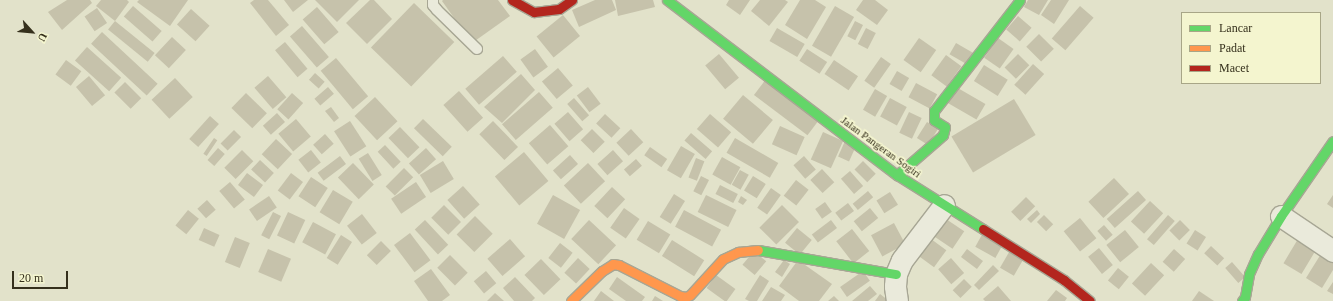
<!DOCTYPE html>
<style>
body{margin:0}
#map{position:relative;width:1333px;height:301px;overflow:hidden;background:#e2e2ca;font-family:Georgia,serif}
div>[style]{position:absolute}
.building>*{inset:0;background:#c6c2ab;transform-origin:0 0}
.roads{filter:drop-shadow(1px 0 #a7a694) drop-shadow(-1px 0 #a7a694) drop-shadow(0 1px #a7a694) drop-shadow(0 -1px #a7a694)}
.lane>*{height:10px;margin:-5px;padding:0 5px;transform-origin:5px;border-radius:5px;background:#eaeadb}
.street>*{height:21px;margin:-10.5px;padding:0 10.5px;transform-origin:10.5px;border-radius:10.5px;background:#eaeadb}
.fast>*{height:9px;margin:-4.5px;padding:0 4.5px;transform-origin:4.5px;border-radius:4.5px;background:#63d668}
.slow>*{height:9px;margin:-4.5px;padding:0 4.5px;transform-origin:4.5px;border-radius:4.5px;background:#ff974d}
.jam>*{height:9px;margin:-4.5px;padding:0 4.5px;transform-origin:4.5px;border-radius:4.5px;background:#b3261e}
span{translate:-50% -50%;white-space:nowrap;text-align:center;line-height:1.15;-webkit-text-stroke:3.5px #f4f5cf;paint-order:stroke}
.street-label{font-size:11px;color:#35301c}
.legend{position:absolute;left:1181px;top:12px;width:140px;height:72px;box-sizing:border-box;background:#f4f5cf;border:1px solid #a8a687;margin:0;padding:5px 7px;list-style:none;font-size:12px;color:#35301c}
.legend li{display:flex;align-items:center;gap:8px;height:20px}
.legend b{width:20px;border:1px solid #a8a687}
.north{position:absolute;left:12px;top:12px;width:40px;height:40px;-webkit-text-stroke:3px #f4f5cf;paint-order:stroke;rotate:117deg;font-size:11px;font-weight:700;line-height:16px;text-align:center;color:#35301c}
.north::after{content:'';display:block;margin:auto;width:14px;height:18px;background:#35301c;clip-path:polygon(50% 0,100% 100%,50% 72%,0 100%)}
.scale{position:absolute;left:12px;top:271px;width:56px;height:18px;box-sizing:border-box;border:2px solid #35301c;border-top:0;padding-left:5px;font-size:12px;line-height:14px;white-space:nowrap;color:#35301c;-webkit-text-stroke:3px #f4f5cf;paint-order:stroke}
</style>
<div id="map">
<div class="building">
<div style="clip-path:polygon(67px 0,90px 0,92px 3px,62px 30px,48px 12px)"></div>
<div style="clip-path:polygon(101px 0,127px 0,129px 2px,115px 21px,96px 6px)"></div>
<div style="clip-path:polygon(139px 0,188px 0,170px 26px,137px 2px)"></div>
<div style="clip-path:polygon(254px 0,268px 0,289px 25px,276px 36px,250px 3px)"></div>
<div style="clip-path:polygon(284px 0,308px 0,293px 12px)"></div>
<div style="clip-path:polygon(315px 0,359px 0,337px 22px)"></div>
<div style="clip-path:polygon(370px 0,374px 0,392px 19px,367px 44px,346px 23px)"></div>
<div style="clip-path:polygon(443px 0,498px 0,510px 16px,472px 43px,442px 1px)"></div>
<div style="clip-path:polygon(595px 0,612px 0,616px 10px,579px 27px,572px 10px)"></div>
<div style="clip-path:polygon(615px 0,653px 0,655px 7px,618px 16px)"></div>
<div style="clip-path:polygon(729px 0,750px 0,740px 15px,726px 5px)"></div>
<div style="clip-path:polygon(760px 0,785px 0,788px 2px,769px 26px,751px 11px)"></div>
<div style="clip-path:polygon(800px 0,815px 0,826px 7px,807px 39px,785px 25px)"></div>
<div style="clip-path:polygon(863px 0,875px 0,888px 10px,877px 25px,856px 10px)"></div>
<div style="clip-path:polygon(1028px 0,1048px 0,1039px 15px,1024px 7px)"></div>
<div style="clip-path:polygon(1051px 0,1069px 0,1054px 24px,1041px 15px)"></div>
<div style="left:414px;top:3px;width:56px;height:62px;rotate:44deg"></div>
<div style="left:133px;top:6px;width:38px;height:14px;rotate:41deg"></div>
<div style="left:835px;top:6px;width:22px;height:46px;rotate:30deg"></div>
<div style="left:1080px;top:6px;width:18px;height:43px;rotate:41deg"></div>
<div style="left:317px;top:7px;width:33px;height:19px;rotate:49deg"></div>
<div style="left:97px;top:8px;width:18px;height:15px;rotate:56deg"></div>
<div style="left:191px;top:9px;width:25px;height:21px;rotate:42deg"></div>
<div style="left:563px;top:15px;width:27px;height:34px;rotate:51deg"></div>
<div style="left:1018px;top:16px;width:18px;height:18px;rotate:41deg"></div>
<div style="left:115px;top:21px;width:51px;height:11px;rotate:39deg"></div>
<div style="left:855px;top:21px;width:9px;height:17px;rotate:27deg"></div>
<div style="left:302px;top:26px;width:41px;height:16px;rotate:49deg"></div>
<div style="left:777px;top:28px;width:32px;height:15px;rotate:30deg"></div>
<div style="left:866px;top:28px;width:11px;height:18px;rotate:27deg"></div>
<div style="left:102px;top:32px;width:76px;height:16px;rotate:43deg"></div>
<div style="left:1039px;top:34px;width:21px;height:18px;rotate:45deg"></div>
<div style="left:172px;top:37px;width:19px;height:25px;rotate:43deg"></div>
<div style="left:919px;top:38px;width:21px;height:27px;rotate:35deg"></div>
<div style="left:998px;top:38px;width:19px;height:24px;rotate:35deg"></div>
<div style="left:285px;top:42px;width:35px;height:13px;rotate:50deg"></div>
<div style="left:956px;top:43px;width:20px;height:13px;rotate:30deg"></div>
<div style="left:87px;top:47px;width:46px;height:18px;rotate:42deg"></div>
<div style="left:535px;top:49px;width:22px;height:18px;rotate:54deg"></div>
<div style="left:807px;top:49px;width:24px;height:14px;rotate:33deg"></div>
<div style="left:719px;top:54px;width:31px;height:18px;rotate:50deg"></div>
<div style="left:1018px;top:54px;width:16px;height:19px;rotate:45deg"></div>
<div style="left:946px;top:55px;width:19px;height:25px;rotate:36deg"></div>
<div style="left:503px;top:56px;width:21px;height:50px;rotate:49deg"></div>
<div style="left:881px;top:57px;width:12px;height:29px;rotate:35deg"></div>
<div style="left:336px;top:58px;width:50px;height:20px;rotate:50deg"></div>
<div style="left:66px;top:60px;width:19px;height:18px;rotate:36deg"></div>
<div style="left:834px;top:60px;width:29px;height:17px;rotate:34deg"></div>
<div style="left:1033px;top:64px;width:15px;height:28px;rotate:42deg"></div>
<div style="left:984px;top:65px;width:28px;height:19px;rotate:32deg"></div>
<div style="left:558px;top:68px;width:23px;height:21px;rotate:50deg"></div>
<div style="left:897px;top:71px;width:14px;height:15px;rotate:30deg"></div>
<div style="left:315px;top:73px;width:13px;height:9px;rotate:42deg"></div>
<div style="clip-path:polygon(521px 74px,535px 90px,502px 123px,484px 107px)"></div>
<div style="left:89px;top:76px;width:25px;height:17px;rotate:50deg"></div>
<div style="left:268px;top:76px;width:28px;height:18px;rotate:49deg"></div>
<div style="left:175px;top:78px;width:26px;height:32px;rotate:47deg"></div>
<div style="left:766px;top:79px;width:67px;height:20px;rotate:37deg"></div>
<div style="left:125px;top:82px;width:23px;height:15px;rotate:45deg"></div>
<div style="left:916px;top:83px;width:24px;height:16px;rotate:28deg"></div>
<div style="left:328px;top:87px;width:9px;height:18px;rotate:49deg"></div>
<div style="left:588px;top:87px;width:21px;height:14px;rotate:53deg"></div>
<div style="left:956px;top:87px;width:34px;height:18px;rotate:30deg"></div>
<div style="left:875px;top:89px;width:14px;height:24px;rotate:30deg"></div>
<div style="left:459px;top:91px;width:36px;height:21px;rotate:48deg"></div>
<div style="left:539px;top:92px;width:21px;height:49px;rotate:49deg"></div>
<div style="left:246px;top:93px;width:29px;height:21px;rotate:44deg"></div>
<div style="left:292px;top:93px;width:15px;height:22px;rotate:42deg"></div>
<div style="left:743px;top:95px;width:39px;height:31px;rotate:40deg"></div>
<div style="left:375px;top:97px;width:33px;height:28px;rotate:47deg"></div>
<div style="left:574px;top:98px;width:23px;height:9px;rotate:49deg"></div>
<div style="left:890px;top:98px;width:19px;height:21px;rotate:28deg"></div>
<div style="left:1014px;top:99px;width:42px;height:73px;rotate:59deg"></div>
<div style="clip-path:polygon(331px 107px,339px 118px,334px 122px,325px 111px)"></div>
<div style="left:568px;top:112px;width:23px;height:18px;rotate:49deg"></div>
<div style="left:909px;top:112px;width:14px;height:23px;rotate:25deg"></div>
<div style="left:277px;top:113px;width:12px;height:19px;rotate:48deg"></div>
<div style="left:605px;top:114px;width:21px;height:13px;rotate:43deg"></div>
<div style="left:710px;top:114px;width:28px;height:20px;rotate:41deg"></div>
<div style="left:210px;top:116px;width:12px;height:31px;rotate:42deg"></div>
<div style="left:296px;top:119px;width:23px;height:23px;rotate:50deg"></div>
<div style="left:423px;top:119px;width:40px;height:13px;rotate:44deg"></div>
<div style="left:350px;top:121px;width:30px;height:19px;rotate:57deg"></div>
<div style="left:493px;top:121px;width:36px;height:19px;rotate:46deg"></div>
<div style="left:927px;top:122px;width:13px;height:19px;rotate:32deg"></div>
<div style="left:550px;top:125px;width:28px;height:28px;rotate:49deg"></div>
<div style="left:780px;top:126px;width:27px;height:20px;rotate:24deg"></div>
<div style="left:400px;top:127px;width:28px;height:16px;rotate:46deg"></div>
<div style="left:592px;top:129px;width:18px;height:16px;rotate:45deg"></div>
<div style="left:631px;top:129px;width:18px;height:20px;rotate:47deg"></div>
<div style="left:234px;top:130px;width:10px;height:19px;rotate:45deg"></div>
<div style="left:823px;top:132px;width:22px;height:30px;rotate:24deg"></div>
<div style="left:691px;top:133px;width:28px;height:10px;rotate:41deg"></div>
<div style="left:325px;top:134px;width:13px;height:16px;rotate:48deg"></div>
<div style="left:214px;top:138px;width:4px;height:19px;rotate:34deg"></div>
<div style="left:735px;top:138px;width:50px;height:17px;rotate:30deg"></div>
<div style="left:276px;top:139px;width:22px;height:21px;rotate:43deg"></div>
<div style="left:845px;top:141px;width:12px;height:17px;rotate:24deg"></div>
<div style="left:385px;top:145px;width:23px;height:10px;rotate:47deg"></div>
<div style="left:681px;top:146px;width:16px;height:28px;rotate:30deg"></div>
<div style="left:650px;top:147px;width:21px;height:10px;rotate:35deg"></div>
<div style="left:218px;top:148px;width:9px;height:16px;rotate:41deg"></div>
<div style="left:426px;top:148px;width:15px;height:23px;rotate:48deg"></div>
<div style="left:242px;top:150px;width:16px;height:25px;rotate:45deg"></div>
<div style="left:311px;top:150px;width:16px;height:16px;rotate:52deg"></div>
<div style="left:613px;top:150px;width:15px;height:21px;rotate:48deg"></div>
<div style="left:524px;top:152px;width:38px;height:38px;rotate:50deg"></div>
<div style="left:368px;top:153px;width:26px;height:11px;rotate:58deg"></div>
<div style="left:570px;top:155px;width:12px;height:23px;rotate:48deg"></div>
<div style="left:340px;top:156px;width:10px;height:28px;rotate:53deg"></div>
<div style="left:804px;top:156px;width:18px;height:14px;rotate:49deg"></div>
<div style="left:722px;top:157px;width:21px;height:20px;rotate:29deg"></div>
<div style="left:696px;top:158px;width:9px;height:21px;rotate:21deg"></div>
<div style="left:636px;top:159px;width:9px;height:16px;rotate:49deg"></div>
<div style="left:260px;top:160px;width:19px;height:13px;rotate:43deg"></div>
<div style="left:443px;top:161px;width:21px;height:27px;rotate:59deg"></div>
<div style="left:863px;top:161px;width:18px;height:12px;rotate:45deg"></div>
<div style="left:353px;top:163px;width:30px;height:21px;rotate:46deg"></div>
<div style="left:588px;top:163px;width:25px;height:33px;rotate:47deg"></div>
<div style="left:404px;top:168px;width:13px;height:26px;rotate:45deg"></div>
<div style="left:822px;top:169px;width:18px;height:16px;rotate:47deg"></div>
<div style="left:740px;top:170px;width:10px;height:17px;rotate:29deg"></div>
<div style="left:850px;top:171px;width:20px;height:12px;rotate:49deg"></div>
<div style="left:247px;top:173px;width:20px;height:15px;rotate:37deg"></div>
<div style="left:291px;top:173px;width:15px;height:22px;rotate:37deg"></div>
<div style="left:701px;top:176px;width:9px;height:17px;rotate:27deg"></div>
<div style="left:753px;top:176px;width:15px;height:17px;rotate:32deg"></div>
<div style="left:311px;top:177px;width:20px;height:23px;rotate:33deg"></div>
<div style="left:1114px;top:178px;width:22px;height:35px;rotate:47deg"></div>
<div style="left:796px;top:180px;width:16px;height:20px;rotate:38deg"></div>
<div style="left:230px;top:182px;width:23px;height:14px;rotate:50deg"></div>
<div style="left:416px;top:182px;width:18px;height:30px;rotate:56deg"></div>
<div style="left:720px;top:185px;width:20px;height:10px;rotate:27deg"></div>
<div style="left:463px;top:186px;width:25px;height:21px;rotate:48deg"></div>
<div style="left:612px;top:187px;width:18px;height:26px;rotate:43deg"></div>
<div style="left:771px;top:188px;width:12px;height:24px;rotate:35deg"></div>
<div style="left:333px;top:190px;width:23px;height:26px;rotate:31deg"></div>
<div style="left:868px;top:191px;width:8px;height:20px;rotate:50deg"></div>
<div style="left:1138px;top:191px;width:12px;height:42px;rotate:48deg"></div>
<div style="left:890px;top:192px;width:15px;height:16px;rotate:58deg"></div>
<div style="left:674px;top:194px;width:13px;height:27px;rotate:32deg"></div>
<div style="left:553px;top:195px;width:31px;height:33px;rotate:29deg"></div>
<div style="left:706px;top:195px;width:34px;height:19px;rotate:26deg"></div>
<div style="clip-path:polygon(1333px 195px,1333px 208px,1327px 204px)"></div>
<div style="left:269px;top:196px;width:14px;height:24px;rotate:56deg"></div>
<div style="clip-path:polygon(741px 196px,747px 200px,743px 205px,738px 202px)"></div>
<div style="left:1026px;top:197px;width:13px;height:21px;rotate:45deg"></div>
<div style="left:207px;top:200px;width:13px;height:13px;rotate:48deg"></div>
<div style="left:1150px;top:201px;width:18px;height:28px;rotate:43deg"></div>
<div style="left:825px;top:202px;width:12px;height:12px;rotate:55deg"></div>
<div style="left:848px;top:203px;width:10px;height:16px;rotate:53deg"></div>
<div style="left:444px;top:205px;width:24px;height:18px;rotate:45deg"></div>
<div style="left:782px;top:205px;width:24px;height:32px;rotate:45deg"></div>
<div style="left:624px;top:208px;width:19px;height:24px;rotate:35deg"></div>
<div style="left:870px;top:208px;width:13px;height:21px;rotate:51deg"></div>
<div style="left:188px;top:210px;width:14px;height:20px;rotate:39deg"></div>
<div style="left:684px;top:210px;width:42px;height:19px;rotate:28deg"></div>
<div style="clip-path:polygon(1037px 210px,1040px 214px,1031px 223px,1027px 219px)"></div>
<div style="left:273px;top:212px;width:9px;height:26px;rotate:27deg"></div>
<div style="left:288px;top:212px;width:19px;height:26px;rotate:25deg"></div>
<div style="left:362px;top:214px;width:24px;height:19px;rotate:52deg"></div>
<div style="left:1044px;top:215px;width:13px;height:10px;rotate:45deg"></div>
<div style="left:1168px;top:215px;width:9px;height:32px;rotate:41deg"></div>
<div style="left:475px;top:216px;width:25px;height:26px;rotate:45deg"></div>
<div style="left:1080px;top:218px;width:26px;height:21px;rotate:51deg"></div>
<div style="left:946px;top:219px;width:22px;height:21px;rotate:34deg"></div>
<div style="left:425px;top:220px;width:34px;height:14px;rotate:47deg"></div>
<div style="left:589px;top:220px;width:37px;height:26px;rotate:43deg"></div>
<div style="left:831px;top:220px;width:10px;height:24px;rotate:53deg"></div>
<div style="left:1180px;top:220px;width:14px;height:15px;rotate:45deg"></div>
<div style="left:648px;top:221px;width:26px;height:22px;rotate:31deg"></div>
<div style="left:313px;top:222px;width:26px;height:23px;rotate:28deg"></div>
<div style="left:894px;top:223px;width:24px;height:26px;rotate:62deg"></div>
<div style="left:1104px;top:225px;width:13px;height:9px;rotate:48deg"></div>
<div style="left:204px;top:228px;width:17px;height:13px;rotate:24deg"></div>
<div style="left:797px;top:228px;width:19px;height:19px;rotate:39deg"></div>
<div style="left:852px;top:229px;width:28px;height:20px;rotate:52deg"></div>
<div style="left:1125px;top:230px;width:22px;height:24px;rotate:51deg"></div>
<div style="left:1195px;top:230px;width:13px;height:16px;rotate:32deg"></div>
<div style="left:984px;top:231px;width:23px;height:18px;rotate:29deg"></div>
<div style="left:410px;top:233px;width:34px;height:20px;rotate:53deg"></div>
<div style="left:1301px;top:234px;width:21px;height:34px;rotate:31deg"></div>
<div style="left:341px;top:235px;width:13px;height:27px;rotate:32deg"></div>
<div style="left:235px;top:237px;width:16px;height:27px;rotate:22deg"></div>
<div style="left:510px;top:239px;width:23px;height:30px;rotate:49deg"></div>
<div style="left:931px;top:239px;width:19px;height:21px;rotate:36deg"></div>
<div style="left:672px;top:240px;width:38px;height:19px;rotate:32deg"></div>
<div style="left:381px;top:241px;width:14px;height:20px;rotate:45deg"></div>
<div style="left:560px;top:243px;width:16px;height:19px;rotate:38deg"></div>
<div style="left:1211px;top:246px;width:18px;height:10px;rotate:43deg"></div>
<div style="left:1012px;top:247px;width:16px;height:24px;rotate:30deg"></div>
<div style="left:1099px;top:248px;width:22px;height:14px;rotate:51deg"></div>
<div style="left:268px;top:249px;width:25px;height:25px;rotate:23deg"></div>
<div style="left:967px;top:249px;width:20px;height:10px;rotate:37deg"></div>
<div style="left:1174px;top:249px;width:15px;height:17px;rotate:42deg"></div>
<div style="clip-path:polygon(1324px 249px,1333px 255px,1333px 270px,1322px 288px,1306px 278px)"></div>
<div style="left:754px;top:251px;width:16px;height:18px;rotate:40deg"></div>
<div style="left:450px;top:255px;width:25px;height:18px;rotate:45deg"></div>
<div style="left:578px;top:258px;width:16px;height:20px;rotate:43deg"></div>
<div style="left:951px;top:258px;width:20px;height:17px;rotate:49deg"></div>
<div style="left:541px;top:259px;width:28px;height:23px;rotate:46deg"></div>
<div style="clip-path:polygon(784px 260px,790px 264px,782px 277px,775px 272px)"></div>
<div style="clip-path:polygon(798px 260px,832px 284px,819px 301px,799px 301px,779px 286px)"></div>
<div style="left:1232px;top:262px;width:20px;height:9px;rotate:49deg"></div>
<div style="left:1151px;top:263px;width:18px;height:28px;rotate:43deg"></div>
<div style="clip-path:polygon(993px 265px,999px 271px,979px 290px,974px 285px)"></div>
<div style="left:1118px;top:268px;width:14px;height:16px;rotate:39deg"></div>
<div style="clip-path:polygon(431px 269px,450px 295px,442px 301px,428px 301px,414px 281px)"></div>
<div style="left:486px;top:271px;width:16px;height:16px;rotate:50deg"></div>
<div style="left:863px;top:271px;width:12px;height:28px;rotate:55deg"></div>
<div style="left:716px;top:275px;width:24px;height:16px;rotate:36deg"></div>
<div style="clip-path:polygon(760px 275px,769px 281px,757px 301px,749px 301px,745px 299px)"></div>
<div style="clip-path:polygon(515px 277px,535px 298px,532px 301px,514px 301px,503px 288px)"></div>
<div style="clip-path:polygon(617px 277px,645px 297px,642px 301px,626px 301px,609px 289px)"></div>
<div style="left:964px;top:279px;width:11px;height:16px;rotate:45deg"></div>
<div style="clip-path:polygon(1333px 282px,1333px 294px,1327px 291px)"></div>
<div style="clip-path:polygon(870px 286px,877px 294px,868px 301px,852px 301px)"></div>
<div style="clip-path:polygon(998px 286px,1011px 301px,985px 301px,983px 299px)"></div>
<div style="clip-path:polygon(771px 287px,785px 295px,781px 301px,762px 301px)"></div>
<div style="clip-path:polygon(1056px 290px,1067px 298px,1065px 301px,1047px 301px)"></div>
<div style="clip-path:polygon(601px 291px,614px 301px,594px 301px)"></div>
<div style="clip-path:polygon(1199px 291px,1214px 301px,1192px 301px)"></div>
<div style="clip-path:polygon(495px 293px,504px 301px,487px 301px)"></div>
<div style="clip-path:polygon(880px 294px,889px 301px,875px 301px)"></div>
<div style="clip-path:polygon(655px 296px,663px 301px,652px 301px)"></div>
<div style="clip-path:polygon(834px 296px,839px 301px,828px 301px)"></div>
</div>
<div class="roads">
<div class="lane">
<div style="left:433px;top:0;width:5px;rotate:90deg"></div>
<div style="left:433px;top:5px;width:6px;rotate:51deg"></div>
<div style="left:437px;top:10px;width:56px;rotate:44.3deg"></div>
</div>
<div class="street">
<div style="left:1281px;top:216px;width:63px;rotate:33.9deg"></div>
<div style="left:897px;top:301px;width:15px;rotate:-98deg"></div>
<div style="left:895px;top:286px;width:12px;rotate:-85deg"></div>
<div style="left:896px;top:274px;width:15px;rotate:-67deg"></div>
<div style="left:902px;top:260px;width:69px;rotate:-52.6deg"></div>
</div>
<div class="fast">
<div style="left:667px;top:0;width:289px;rotate:37.3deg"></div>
<div style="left:897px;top:175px;width:102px;rotate:32.1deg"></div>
<div style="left:897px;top:175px;width:61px;rotate:-41deg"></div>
<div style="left:943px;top:135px;width:8px;rotate:-76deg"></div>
<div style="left:945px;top:127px;width:13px;rotate:-148deg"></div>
<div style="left:934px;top:120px;width:9px;rotate:-90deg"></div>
<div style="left:934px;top:111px;width:140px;rotate:-52.2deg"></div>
<div style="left:758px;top:250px;width:140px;rotate:9.9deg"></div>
<div style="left:1242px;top:301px;width:5px;rotate:-53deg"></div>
<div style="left:1245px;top:297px;width:23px;rotate:-80deg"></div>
<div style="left:1249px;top:274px;width:22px;rotate:-66deg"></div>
<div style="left:1258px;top:254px;width:44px;rotate:-58.8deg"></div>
<div style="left:1281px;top:216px;width:91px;rotate:-55.3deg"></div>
</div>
<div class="slow">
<div style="left:571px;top:301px;width:43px;rotate:-44.1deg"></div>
<div style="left:602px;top:271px;width:13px;rotate:-32deg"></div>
<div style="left:613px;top:264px;width:6px;rotate:9deg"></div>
<div style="left:619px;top:265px;width:68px;rotate:26.9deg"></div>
<div style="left:680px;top:296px;width:6px;rotate:9deg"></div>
<div style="left:686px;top:297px;width:4px;rotate:-27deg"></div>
<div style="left:690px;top:295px;width:49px;rotate:-47.5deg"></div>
<div style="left:723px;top:259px;width:17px;rotate:-25deg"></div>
<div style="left:738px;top:252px;width:20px;rotate:-6deg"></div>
</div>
<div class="jam">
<div style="left:512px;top:0;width:25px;rotate:29deg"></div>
<div style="left:534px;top:12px;width:25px;rotate:-7deg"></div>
<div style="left:559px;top:9px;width:16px;rotate:-35deg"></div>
<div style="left:983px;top:229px;width:96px;rotate:32.2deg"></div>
<div style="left:1064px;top:280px;width:33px;rotate:39deg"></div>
</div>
</div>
<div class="street-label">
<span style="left:881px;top:147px;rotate:36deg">Jalan Pangeran Sogiri</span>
</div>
<ul class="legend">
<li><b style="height:5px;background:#63d668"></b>Lancar</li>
<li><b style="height:5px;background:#ff974d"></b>Padat</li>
<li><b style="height:5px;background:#b3261e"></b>Macet</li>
</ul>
<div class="north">U</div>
<div class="scale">20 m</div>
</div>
